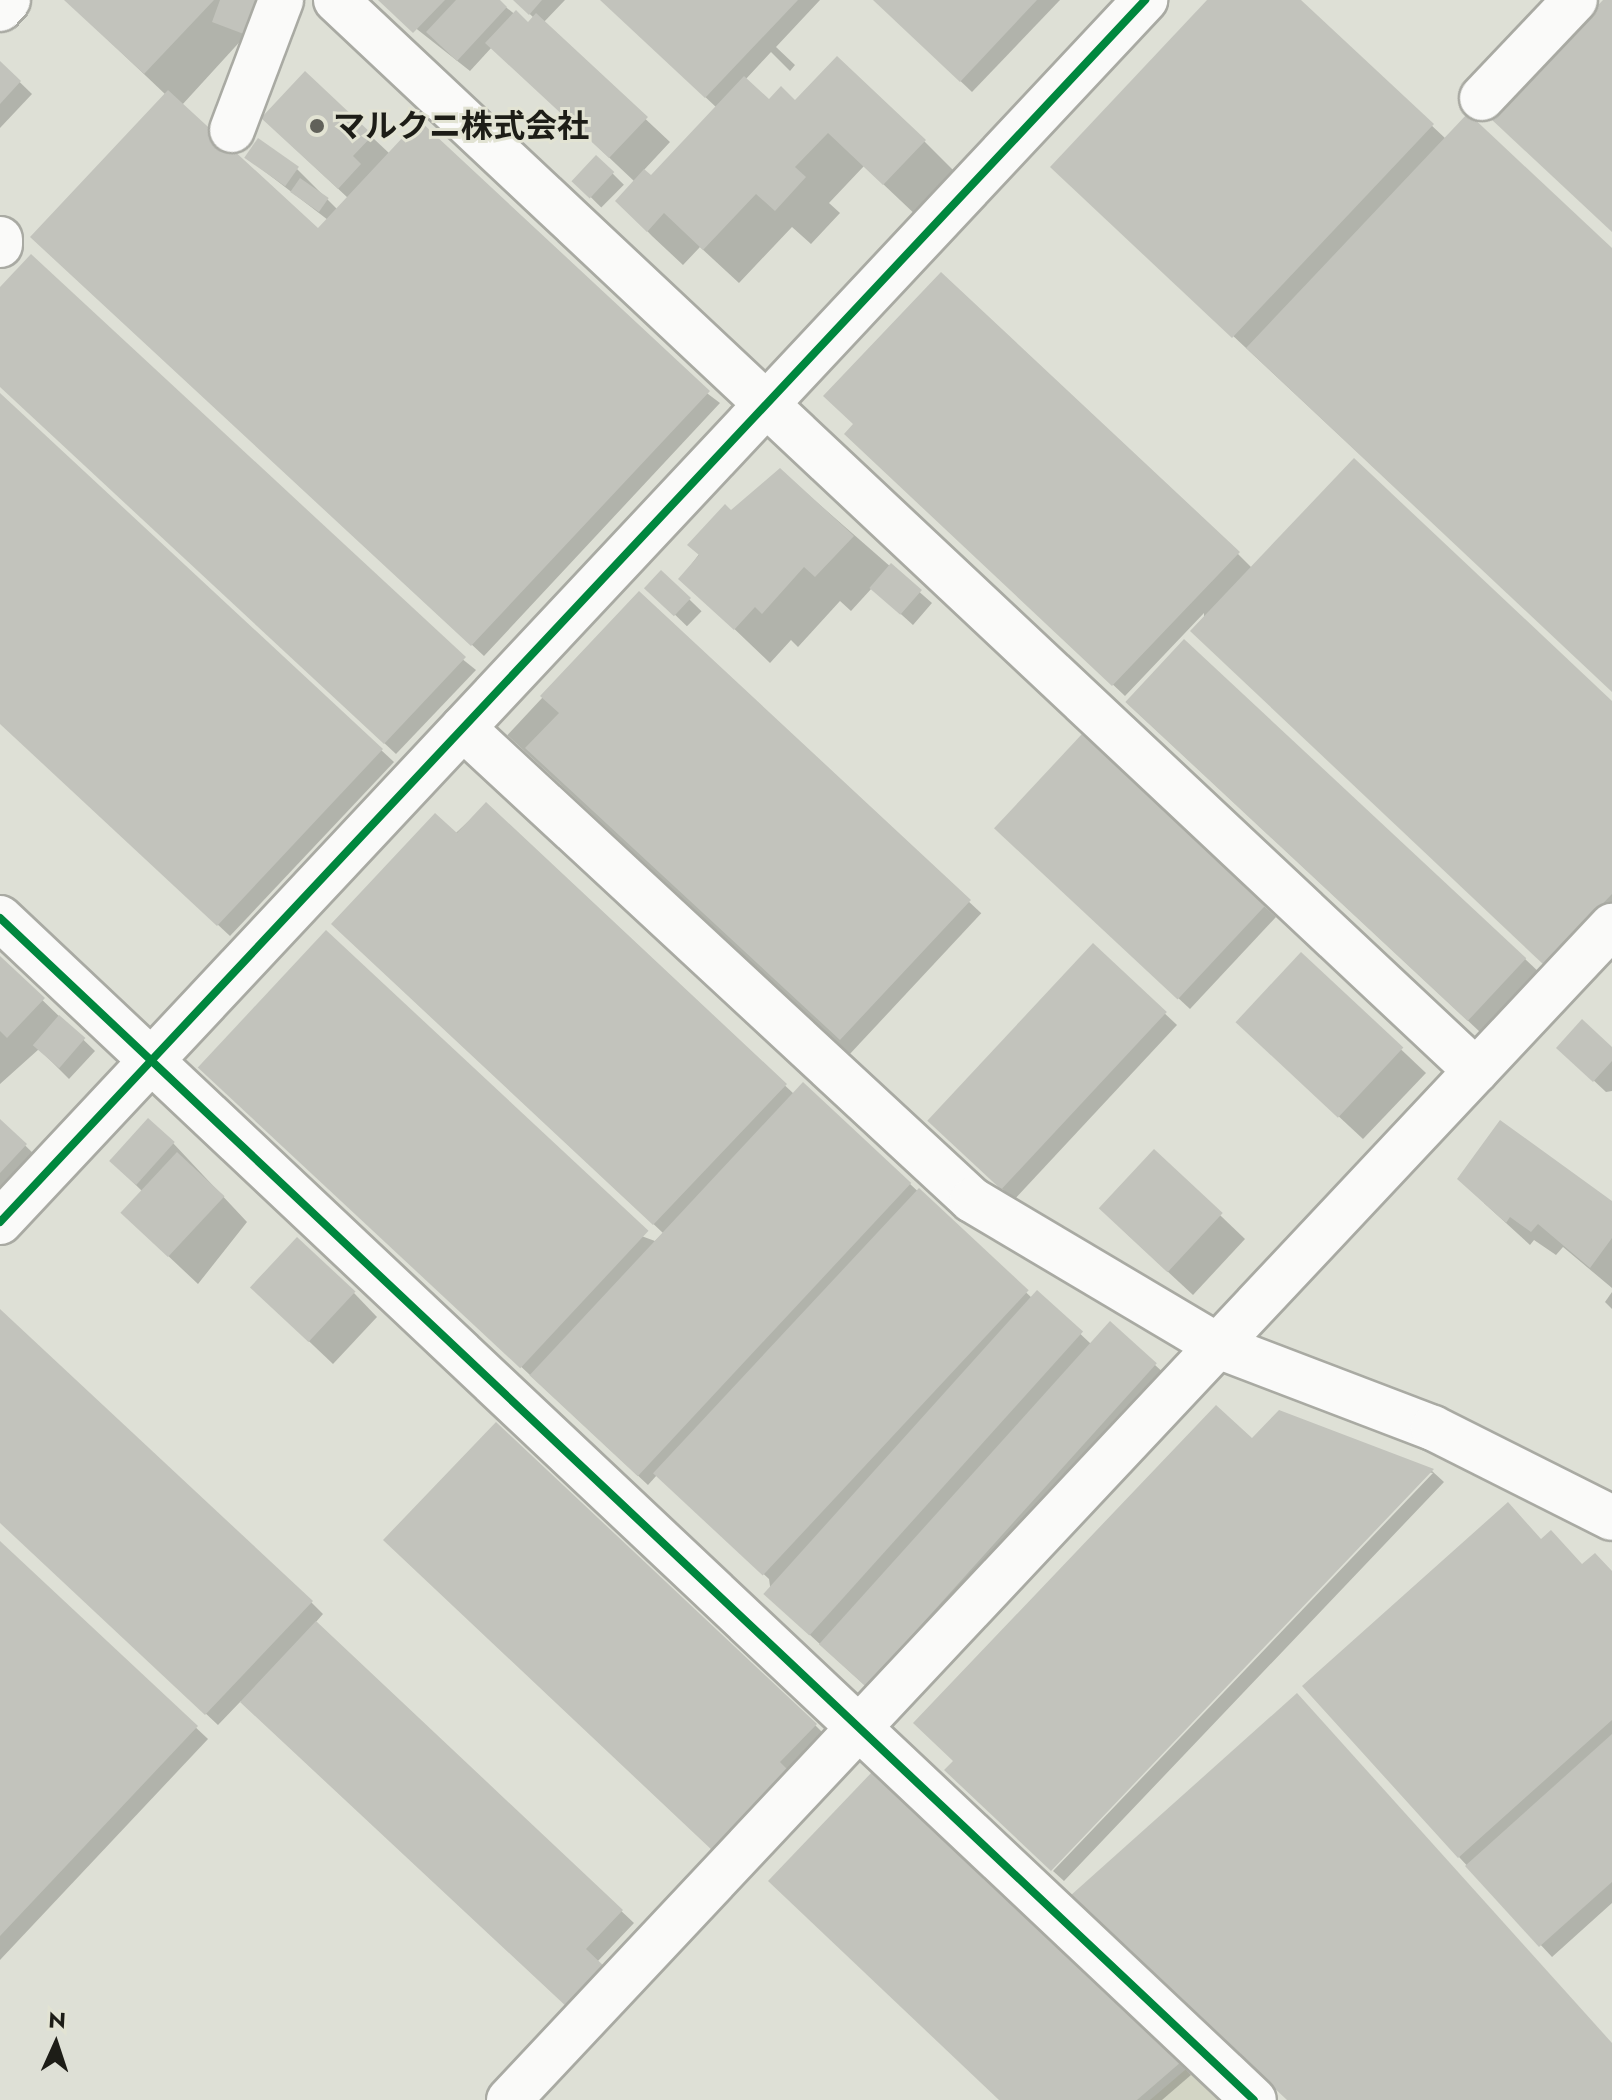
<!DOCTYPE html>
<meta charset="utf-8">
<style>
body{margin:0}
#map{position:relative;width:1612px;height:2100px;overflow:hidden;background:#dee0d6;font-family:Jost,"Noto Sans JP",sans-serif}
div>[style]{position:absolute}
.built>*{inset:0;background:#d3d5c5}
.shadow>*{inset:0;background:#0003;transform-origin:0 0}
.building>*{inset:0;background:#c2c3bc;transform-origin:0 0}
.roads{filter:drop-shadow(2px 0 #a9aaa3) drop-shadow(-2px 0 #a9aaa3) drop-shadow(0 2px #a9aaa3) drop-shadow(0 -2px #a9aaa3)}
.minor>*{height:44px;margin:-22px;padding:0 22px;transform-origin:22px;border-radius:22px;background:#fafaf9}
.tertiary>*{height:44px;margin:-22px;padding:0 22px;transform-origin:22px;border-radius:22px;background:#fafaf9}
.cycleway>*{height:8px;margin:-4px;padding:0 4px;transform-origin:4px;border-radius:4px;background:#00873e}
.dots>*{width:22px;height:22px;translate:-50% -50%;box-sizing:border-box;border:4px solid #e2e3d3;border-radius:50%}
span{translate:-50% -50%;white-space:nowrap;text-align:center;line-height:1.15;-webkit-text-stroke:6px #e2e3d3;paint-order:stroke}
.poi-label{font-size:32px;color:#1d1d17;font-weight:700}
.left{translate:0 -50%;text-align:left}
.north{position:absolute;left:16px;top:2004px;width:80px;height:80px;-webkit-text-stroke:6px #e2e3d3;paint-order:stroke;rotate:3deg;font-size:22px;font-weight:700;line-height:32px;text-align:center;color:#1d1d17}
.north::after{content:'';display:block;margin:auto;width:28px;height:36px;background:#1d1d17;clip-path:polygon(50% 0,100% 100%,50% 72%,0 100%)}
</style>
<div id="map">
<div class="built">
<div style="clip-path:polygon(1192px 2064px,1230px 2100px,1150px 2100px)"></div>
</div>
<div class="shadow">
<div style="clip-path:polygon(66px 0,278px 0,182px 105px,318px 231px,328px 220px,247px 158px,297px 169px,338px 210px,348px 198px,287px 141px,305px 74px,390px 154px,720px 403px,484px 656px,45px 248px,166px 95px)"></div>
<div style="clip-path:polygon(380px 0,497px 0,528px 25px,534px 18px,515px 0,565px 0,543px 23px,670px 142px,643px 171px,651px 178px,717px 108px,602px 0,820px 0,776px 47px,795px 65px,790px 71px,771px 52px,745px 80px,769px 102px,924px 141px,959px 176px,919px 218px,864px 166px,829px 203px,840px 213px,811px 244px,792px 227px,739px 283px,700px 247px,683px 265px,652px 236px,618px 201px,635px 182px,492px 47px,470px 71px)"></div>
<div style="clip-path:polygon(875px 0,1060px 0,972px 92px)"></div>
<div style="clip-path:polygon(1210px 0,1298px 0,1446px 139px,1612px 251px,1612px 690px,1064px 178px)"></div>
<div style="clip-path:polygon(0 63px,32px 94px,0 128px)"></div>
<div style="left:597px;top:158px;width:38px;height:32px;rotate:45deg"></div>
<div style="clip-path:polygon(0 289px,476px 670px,396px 754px,0 385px)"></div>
<div style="clip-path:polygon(0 396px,394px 762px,230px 936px,0 722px)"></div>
<div style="clip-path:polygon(859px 445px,1238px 554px,1252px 568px,1612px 703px,1612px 917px,1557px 975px,1204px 643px,1204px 613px,1125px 696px)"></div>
<div style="clip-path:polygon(780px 470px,932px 603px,913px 625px,872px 588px,851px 611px,840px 601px,798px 647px,791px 640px,770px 663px,681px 578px,731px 512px)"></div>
<div style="left:662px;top:573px;width:55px;height:21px;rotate:44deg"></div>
<div style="left:639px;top:594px;width:468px;height:193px;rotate:43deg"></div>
<div style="left:1185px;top:642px;width:482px;height:84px;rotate:43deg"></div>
<div style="clip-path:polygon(486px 805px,794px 1094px,803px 1084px,1032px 1298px,1037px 1293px,1091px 1344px,1155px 1365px,1167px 1376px,872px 1692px,772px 1600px,769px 1579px,657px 1475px,648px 1485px,211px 1078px,655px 1241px,663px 1233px,346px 935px)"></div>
<div style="clip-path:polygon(1008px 840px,1264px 906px,1276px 917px,1190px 1009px)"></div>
<div style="clip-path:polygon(1093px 946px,1177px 1025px,1014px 1200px,942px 1132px)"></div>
<div style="clip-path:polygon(1301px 955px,1426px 1073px,1363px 1139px,1262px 1045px)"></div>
<div style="clip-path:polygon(0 959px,95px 1051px,69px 1079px,39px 1049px,0 1084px)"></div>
<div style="clip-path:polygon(1559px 1048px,1612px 1050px,1612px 1091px,1606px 1092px)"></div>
<div style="clip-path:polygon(0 1121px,37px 1157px,0 1197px)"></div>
<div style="clip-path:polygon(173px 1143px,247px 1222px,198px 1284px,147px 1236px,143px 1192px,110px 1160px)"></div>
<div style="clip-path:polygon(1154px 1152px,1245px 1239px,1193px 1295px,1125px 1232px)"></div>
<div style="clip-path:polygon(1484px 1203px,1612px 1204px,1612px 1288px,1563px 1247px,1556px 1255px,1534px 1240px,1530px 1245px)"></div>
<div style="clip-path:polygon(1612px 1292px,1612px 1309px,1605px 1302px)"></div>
<div style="clip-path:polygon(354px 1293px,377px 1317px,333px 1364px,277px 1311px)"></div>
<div style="clip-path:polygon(0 1311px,311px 1602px,323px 1614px,315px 1623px,634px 1923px,597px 1962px,241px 1701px,218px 1725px,0 1521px)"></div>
<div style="clip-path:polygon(1280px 1412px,1432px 1471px,1444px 1482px,1064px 1881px,1053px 1871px,1433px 1473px,1252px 1441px)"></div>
<div style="clip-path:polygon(1542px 1541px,1583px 1566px,1612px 1573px,1612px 1903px,1552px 1957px,1459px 1857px)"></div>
<div style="clip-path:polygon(0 1543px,208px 1739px,0 1960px)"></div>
<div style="clip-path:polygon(398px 1552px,815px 1725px,827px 1737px,790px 1775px)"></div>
<div style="clip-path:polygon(873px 1773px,1180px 2063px,1191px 2075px,1162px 2100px,1001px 2100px)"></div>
</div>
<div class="building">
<div style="clip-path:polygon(64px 0,214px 0,144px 74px)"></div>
<div style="clip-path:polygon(220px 0,262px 0,249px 36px,212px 22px)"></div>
<div style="clip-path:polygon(378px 0,445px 0,413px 33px)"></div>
<div style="clip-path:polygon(456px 0,500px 0,507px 7px,457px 61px,426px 32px)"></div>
<div style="clip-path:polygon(513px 0,542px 0,529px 15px)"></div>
<div style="clip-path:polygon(600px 0,798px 0,705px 98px)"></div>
<div style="clip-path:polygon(873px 0,1037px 0,960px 82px)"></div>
<div style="clip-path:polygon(1207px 0,1301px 0,1434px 124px,1232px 338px,1050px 167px)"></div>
<div style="clip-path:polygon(1603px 0,1612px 0,1612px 232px,1490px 118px)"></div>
<div style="clip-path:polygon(516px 10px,528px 22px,536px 13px,648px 117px,609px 158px,485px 43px)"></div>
<div style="clip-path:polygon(837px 56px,926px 140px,883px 185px,828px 133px,795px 167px,806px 177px,775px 211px,756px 194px,703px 250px,664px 213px,647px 232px,615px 201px,644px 169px,651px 175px,744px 76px,769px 99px,781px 86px,795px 100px)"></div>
<div style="clip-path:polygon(0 61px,21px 81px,0 104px)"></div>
<div style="clip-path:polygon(305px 71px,373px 135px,353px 156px,361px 164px,338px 189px,261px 118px)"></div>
<div style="clip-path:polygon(168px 90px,318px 228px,419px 120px,710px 391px,471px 646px,30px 237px)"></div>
<div style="clip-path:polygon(1468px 113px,1612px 248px,1612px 692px,1246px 348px)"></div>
<div style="left:258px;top:138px;width:50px;height:24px;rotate:35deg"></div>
<div style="left:596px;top:155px;width:25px;height:36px;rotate:43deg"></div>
<div style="left:300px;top:178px;width:35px;height:17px;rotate:35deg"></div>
<div style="clip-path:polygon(31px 254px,466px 657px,384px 744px,0 387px,0 287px)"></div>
<div style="clip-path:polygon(941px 272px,1240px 552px,1112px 686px,844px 434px,853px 424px,823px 396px)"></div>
<div style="clip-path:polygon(0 393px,383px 749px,217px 926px,0 724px)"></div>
<div style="clip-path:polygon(1354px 458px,1612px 701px,1612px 894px,1544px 965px,1190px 631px)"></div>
<div style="clip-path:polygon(780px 468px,854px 536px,815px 577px,804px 567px,762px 614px,755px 607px,734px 630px,678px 579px,699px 555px,687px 545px,725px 504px,731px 510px)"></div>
<div style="left:891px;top:563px;width:41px;height:33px;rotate:41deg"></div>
<div style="left:661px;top:570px;width:41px;height:25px;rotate:43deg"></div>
<div style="clip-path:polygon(639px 591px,971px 900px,840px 1040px,525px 748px,559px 713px,540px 696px)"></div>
<div style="left:1184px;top:639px;width:468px;height:86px;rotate:43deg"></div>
<div style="left:1082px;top:734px;width:251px;height:129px;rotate:43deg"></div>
<div style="clip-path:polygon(486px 802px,787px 1084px,653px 1225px,331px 924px,435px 813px,457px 833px)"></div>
<div style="left:326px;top:930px;width:441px;height:188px;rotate:43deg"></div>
<div style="left:1093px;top:943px;width:101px;height:243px;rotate:43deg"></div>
<div style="left:1301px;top:952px;width:140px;height:96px;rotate:43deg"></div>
<div style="clip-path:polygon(0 956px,45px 998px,7px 1038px,0 1031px)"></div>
<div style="left:59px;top:1015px;width:35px;height:40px;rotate:41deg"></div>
<div style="clip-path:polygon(1582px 1019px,1612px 1047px,1612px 1061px,1593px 1082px,1556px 1048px)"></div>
<div style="left:803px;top:1082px;width:148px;height:401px;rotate:43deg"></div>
<div style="left:148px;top:1118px;width:36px;height:58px;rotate:42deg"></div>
<div style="clip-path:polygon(0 1119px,27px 1144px,0 1173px)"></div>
<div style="clip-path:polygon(1500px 1120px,1612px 1201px,1612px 1238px,1590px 1268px,1538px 1224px,1531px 1232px,1510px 1217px,1506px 1223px,1457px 1179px)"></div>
<div style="left:1154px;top:1149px;width:94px;height:81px;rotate:43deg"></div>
<div style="left:177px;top:1152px;width:65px;height:83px;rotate:43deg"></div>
<div style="left:919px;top:1188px;width:150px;height:390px;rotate:43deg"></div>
<div style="left:297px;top:1237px;width:80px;height:69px;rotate:43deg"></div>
<div style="left:1037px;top:1290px;width:62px;height:409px;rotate:42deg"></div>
<div style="clip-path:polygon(0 1309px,313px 1601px,205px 1715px,0 1523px)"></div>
<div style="left:1110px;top:1321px;width:63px;height:435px;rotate:42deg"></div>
<div style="clip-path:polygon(1216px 1405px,1252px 1438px,1279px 1410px,1434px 1469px,1051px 1871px,944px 1770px,953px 1761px,913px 1723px)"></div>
<div style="clip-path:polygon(496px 1422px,817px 1724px,780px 1762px,790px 1772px,714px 1852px,383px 1540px)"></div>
<div style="clip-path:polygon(1508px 1502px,1541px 1539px,1551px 1530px,1582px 1564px,1595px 1553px,1612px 1571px,1612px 1720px,1458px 1858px,1302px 1686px)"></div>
<div style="clip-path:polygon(0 1541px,198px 1726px,0 1936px)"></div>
<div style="clip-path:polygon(316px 1621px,623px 1910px,586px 1949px,607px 1969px,569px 2009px,240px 1702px)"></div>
<div style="clip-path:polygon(1297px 1693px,1612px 2043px,1612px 2100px,1287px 2100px,1070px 1896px)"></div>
<div style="clip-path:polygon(1612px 1734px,1612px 1882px,1539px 1947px,1465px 1866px)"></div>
<div style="clip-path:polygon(873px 1771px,1181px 2062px,1137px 2100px,999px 2100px,768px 1881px)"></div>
</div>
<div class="roads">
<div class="minor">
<div style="left:336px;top:0;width:1564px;rotate:43.21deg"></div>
<div style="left:0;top:9px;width:12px;rotate:-48deg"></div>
<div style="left:1482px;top:98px;width:135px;rotate:-46.5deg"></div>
<div style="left:232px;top:130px;width:139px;rotate:-69.3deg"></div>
<div style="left:0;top:239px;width:6px;rotate:90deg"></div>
<div style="left:463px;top:728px;width:694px;rotate:42.84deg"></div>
<div style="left:972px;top:1200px;width:286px;rotate:30.7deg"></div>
<div style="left:1218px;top:1346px;width:230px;rotate:20.9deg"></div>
<div style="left:1433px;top:1428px;width:200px;rotate:26.7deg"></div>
<div style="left:0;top:918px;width:1723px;rotate:43.31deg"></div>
<div style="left:509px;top:2100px;width:1611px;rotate:-46.79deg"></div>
</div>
<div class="tertiary">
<div style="left:0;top:1222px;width:1675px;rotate:-46.86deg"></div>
</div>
</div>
<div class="cycleway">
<div style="left:0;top:918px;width:1723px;rotate:43.31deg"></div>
<div style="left:0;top:1222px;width:1675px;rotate:-46.86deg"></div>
</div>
<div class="dots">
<div style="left:317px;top:126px;background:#61615a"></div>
</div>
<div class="poi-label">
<span class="left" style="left:333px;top:126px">マルクニ株式会社</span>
</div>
<div class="north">N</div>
</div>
